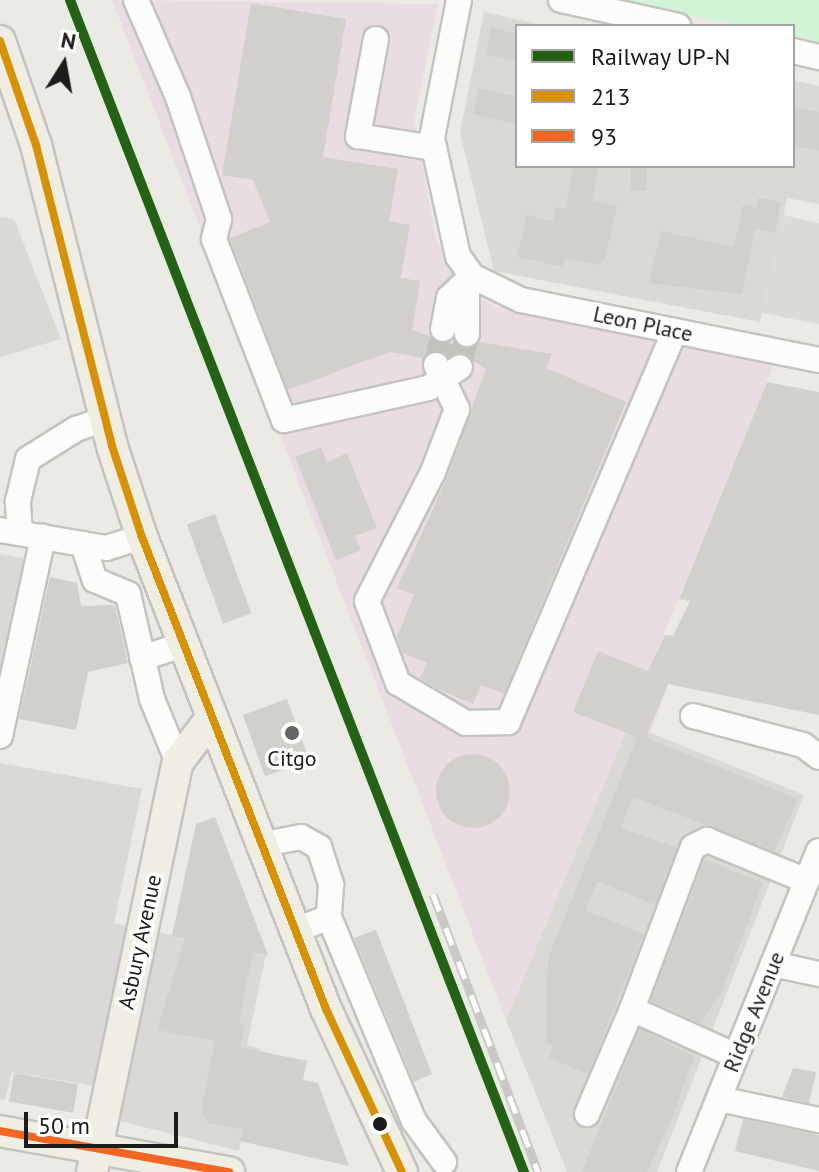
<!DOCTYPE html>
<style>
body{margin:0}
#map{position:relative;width:819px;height:1172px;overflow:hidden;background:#ebeae5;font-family:"PT Sans",sans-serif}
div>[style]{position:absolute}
.residential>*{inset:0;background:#dad9d6}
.industrial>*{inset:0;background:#e9dde3}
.park>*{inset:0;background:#d1f3d6}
.parking>*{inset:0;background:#dbdbd8}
.building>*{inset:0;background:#d1d0cc;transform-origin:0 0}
.round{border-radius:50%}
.minor-tunnel>*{height:24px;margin-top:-12px;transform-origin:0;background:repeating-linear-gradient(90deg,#c2c1bd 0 24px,transparent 0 36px)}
.roads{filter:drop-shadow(2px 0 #c3c3c1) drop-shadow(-2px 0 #c3c3c1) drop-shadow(0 2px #c3c3c1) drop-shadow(0 -2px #c3c3c1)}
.minor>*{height:24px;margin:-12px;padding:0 12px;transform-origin:12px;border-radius:12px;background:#fcfcfb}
.major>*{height:30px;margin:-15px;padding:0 15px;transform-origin:15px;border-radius:15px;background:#f0ede3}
.rail>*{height:9px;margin-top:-4.5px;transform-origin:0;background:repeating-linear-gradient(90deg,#fff 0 18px,#c9c9c8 0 36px);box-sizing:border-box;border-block:2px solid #c9c9c8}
.bus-1>*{height:8px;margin:-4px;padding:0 4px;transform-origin:4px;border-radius:4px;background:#d69104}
.bus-2>*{height:8px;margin:-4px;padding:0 4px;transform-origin:4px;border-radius:4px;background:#f26522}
.rail-1>*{height:10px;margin:-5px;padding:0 5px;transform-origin:5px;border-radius:5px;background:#236214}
.dots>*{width:22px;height:22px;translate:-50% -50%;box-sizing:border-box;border:4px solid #fff;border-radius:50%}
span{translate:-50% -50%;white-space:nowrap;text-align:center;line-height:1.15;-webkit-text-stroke:7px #fff;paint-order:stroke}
.street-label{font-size:22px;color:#1c1c1c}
.poi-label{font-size:22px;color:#1c1c1c}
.legend{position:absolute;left:515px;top:24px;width:280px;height:144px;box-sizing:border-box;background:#fff;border:2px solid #a4a4a4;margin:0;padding:10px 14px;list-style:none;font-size:24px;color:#1c1c1c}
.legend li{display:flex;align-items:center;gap:16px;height:40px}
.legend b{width:40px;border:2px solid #a4a4a4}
.north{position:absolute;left:24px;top:24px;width:80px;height:80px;-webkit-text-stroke:6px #fff;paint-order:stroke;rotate:11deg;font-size:22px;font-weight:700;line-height:32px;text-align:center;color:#1c1c1c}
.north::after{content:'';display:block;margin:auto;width:28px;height:36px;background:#1c1c1c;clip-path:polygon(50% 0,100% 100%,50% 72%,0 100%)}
.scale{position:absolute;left:24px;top:1112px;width:154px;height:36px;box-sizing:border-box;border:4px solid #1c1c1c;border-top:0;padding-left:10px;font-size:24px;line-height:28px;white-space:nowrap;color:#1c1c1c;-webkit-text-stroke:6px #fff;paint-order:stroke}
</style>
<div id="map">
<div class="residential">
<div style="clip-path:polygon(484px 12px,546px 26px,517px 26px,517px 166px,793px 166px,793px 80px,819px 86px,819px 204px,787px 198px,760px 322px,494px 271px,460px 133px)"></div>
<div style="clip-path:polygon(0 217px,14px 219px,61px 339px,0 357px)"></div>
<div style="clip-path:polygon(0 554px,27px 559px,0 688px)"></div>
<div style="clip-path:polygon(629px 724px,804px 795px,657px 1172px,567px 1172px,506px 1020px)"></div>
<div style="clip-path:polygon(0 763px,142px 789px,114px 923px,266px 954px,247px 1045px,261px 1049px,239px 1151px,100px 1116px,106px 1088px,12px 1072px,5px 1100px,0 1099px)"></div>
</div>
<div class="industrial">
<div style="clip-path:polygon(112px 0,438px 4px,414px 121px,437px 242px,464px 287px,495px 306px,774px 364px,648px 673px,669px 682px,650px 733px,629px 724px,506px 1020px)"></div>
</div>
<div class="park">
<div style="clip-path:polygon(620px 0,819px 0,819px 43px,793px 37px,793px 26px,740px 26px)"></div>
</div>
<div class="parking">
<div style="clip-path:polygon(783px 215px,819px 223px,819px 324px,762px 313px)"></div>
</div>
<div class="building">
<div style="clip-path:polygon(251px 3px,346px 19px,323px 157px,398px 169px,389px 221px,410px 225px,401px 278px,420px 281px,412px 330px,466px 349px,480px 342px,552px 354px,546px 368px,626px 402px,504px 694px,481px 685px,473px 704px,438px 689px,420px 678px,427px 663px,403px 653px,397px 637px,414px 595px,397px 588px,447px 478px,486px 369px,460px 352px,448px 357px,436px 350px,423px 358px,389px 352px,288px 390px,230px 238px,270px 222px,253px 180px,222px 175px)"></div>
<div style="clip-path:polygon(491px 28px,517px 33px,517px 61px,486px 55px)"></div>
<div style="clip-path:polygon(479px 88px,517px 97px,517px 124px,473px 114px)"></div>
<div style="clip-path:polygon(793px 107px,819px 112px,819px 151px,793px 146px)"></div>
<div style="clip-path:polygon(573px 166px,598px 166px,592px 201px,617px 206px,605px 259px,598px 265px,565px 258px,563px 267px,517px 257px,527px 215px,553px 221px,556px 207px,566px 209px)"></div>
<div style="left:631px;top:166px;width:16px;height:25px"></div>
<div style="clip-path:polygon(758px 198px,781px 202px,775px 233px,755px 229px,742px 294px,649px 283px,661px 231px,734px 247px,743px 205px,756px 207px)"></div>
<div style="clip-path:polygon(767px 382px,819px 392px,819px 715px,668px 684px,646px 738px,798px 799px,774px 851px,633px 797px,621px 828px,677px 848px,655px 905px,597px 881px,585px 910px,644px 934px,588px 1074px,549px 1058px,554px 1046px,546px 1043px,548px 958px,637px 737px,573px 712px,598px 651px,648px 671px,665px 635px,673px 636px,690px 601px,679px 599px)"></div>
<div style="clip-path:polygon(321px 447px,327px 462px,347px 453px,377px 528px,355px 536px,361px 550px,336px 560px,295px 457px)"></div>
<div style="left:215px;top:514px;width:106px;height:30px;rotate:70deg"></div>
<div style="clip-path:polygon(50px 577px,77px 583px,81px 606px,115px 605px,128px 663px,88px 672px,76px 730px,19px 719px)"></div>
<div style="left:287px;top:699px;width:65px;height:47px;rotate:70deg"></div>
<div class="round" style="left:436px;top:754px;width:74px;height:74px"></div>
<div style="clip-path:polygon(215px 817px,268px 955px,253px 952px,239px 1022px,245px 1024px,240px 1047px,307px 1061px,303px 1080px,318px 1083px,349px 1166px,240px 1141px,243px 1129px,208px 1123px,201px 1112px,215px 1041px,157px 1030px,185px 938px,172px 936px,196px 824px)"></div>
<div style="clip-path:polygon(705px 859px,763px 883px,720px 996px,700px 1023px,651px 1001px)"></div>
<div style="clip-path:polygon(376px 930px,432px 1074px,414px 1082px,354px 938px)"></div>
<div style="clip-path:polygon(640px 1029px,694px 1057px,673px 1116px,647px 1172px,582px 1172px)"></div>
<div style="clip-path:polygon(793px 1068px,816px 1072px,809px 1103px,782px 1097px)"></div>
<div style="left:14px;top:1073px;width:65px;height:29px;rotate:10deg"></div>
<div style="clip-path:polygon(743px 1119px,819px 1135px,819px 1171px,735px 1151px)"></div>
</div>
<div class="minor-tunnel">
<div style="left:436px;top:365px;width:37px;rotate:-79deg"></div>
<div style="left:460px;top:367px;width:34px;rotate:-78deg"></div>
</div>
<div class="roads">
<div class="minor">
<div style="left:136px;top:0;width:106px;rotate:66.6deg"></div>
<div style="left:178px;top:97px;width:129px;rotate:71.4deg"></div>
<div style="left:219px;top:219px;width:21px;rotate:104deg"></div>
<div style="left:214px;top:239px;width:194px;rotate:68.9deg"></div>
<div style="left:284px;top:420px;width:148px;rotate:-12.5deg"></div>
<div style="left:428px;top:388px;width:38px;rotate:-33deg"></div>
<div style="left:459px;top:0;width:141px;rotate:101.1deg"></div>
<div style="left:432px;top:138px;width:121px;rotate:77.6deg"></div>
<div style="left:458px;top:256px;width:24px;rotate:55deg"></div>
<div style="left:472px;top:276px;width:55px;rotate:26.1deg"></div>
<div style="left:521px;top:300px;width:304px;rotate:11.4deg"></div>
<div style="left:561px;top:0;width:120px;rotate:12.5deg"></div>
<div style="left:376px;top:39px;width:99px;rotate:100.5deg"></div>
<div style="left:358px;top:136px;width:77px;rotate:9deg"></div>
<div style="left:793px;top:51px;width:27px;rotate:13deg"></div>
<div style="left:443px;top:329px;width:32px;rotate:-79deg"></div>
<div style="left:449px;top:298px;width:32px;rotate:-44deg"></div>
<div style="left:467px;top:334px;width:49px;rotate:-90deg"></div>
<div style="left:436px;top:365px;width:49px;rotate:64.5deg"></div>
<div style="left:457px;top:409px;width:67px;rotate:110.9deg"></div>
<div style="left:433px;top:472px;width:145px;rotate:117.1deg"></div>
<div style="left:367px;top:601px;width:88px;rotate:69.3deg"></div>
<div style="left:398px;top:683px;width:79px;rotate:30.5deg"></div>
<div style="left:466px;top:723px;width:42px;rotate:-1.4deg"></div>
<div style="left:508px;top:722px;width:425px;rotate:-66.9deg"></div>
<div style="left:0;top:530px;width:108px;rotate:9.6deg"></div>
<div style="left:106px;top:548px;width:38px;rotate:-17deg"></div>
<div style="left:20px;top:533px;width:32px;rotate:-94deg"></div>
<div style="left:18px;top:501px;width:43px;rotate:-76.6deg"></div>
<div style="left:28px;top:459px;width:57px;rotate:-32deg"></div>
<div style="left:76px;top:429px;width:31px;rotate:-19deg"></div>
<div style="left:83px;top:544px;width:38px;rotate:72deg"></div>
<div style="left:95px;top:580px;width:36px;rotate:23deg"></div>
<div style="left:128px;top:594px;width:108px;rotate:77.1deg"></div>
<div style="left:152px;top:699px;width:68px;rotate:67.6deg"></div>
<div style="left:142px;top:658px;width:42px;rotate:-18deg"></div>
<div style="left:693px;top:716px;width:114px;rotate:14.8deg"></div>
<div style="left:803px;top:745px;width:20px;rotate:37deg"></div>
<div style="left:0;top:736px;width:204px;rotate:-77.8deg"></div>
<div style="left:259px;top:845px;width:43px;rotate:-10.8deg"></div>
<div style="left:301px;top:837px;width:21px;rotate:29deg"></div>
<div style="left:319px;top:847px;width:40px;rotate:72deg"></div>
<div style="left:331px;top:885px;width:32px;rotate:94deg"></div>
<div style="left:329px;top:917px;width:38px;rotate:158deg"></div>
<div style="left:329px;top:917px;width:221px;rotate:67.4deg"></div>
<div style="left:414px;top:1121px;width:51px;rotate:53.8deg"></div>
<div style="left:773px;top:964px;width:47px;rotate:12.3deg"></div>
<div style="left:736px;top:1056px;width:114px;rotate:-155.7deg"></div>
<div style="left:632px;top:1009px;width:173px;rotate:-69.4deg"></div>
<div style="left:693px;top:847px;width:16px;rotate:-27deg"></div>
<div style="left:707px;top:840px;width:108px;rotate:22.3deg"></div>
<div style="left:719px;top:1099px;width:102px;rotate:11.9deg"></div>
<div style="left:587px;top:1114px;width:114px;rotate:-66.8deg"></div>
<div style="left:689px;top:1172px;width:346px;rotate:-68deg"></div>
</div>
<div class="major">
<div style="left:0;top:41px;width:110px;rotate:70.9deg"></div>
<div style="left:36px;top:145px;width:310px;rotate:75.8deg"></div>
<div style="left:112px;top:446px;width:96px;rotate:71.8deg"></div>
<div style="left:142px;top:537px;width:507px;rotate:68.7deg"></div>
<div style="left:326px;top:1009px;width:180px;rotate:65deg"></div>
<div style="left:0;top:1131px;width:233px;rotate:10.2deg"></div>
<div style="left:92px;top:1172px;width:419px;rotate:-78.2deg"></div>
<div style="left:178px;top:762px;width:51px;rotate:-52.9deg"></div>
</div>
</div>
<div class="rail">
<div style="left:433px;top:894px;width:297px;rotate:69.3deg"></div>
</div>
<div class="bus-1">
<div style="left:0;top:41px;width:110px;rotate:70.9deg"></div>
<div style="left:36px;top:145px;width:310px;rotate:75.8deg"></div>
<div style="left:112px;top:446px;width:96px;rotate:71.8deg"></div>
<div style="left:142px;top:537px;width:507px;rotate:68.7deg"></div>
<div style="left:326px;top:1009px;width:180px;rotate:65deg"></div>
</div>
<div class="bus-2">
<div style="left:0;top:1131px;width:233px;rotate:10.2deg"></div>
</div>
<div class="rail-1">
<div style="left:70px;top:0;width:1257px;rotate:68.83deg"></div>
</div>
<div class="dots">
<div style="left:292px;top:733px;background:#646462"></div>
<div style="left:380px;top:1124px;background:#1c1c1c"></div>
</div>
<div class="street-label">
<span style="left:643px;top:324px;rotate:12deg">Leon Place</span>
<span style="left:140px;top:942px;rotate:-78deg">Asbury Avenue</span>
<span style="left:754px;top:1012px;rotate:-68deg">Ridge Avenue</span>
</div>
<div class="poi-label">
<span style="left:292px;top:759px">Citgo</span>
</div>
<ul class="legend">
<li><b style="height:10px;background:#236214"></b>Railway UP-N</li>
<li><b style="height:10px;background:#d69104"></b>213</li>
<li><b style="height:10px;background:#f26522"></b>93</li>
</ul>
<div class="north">N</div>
<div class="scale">50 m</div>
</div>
